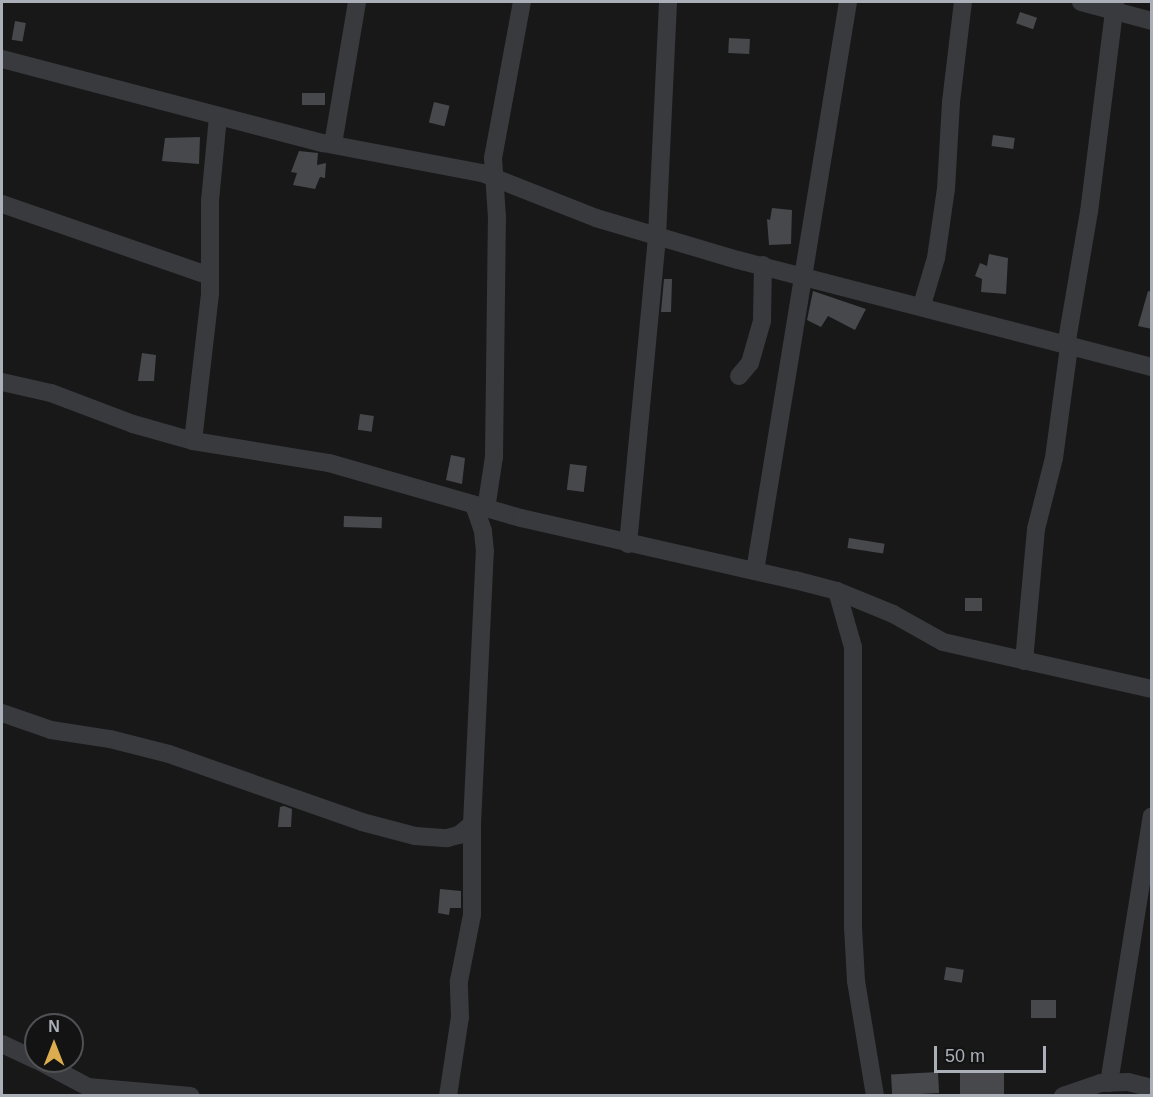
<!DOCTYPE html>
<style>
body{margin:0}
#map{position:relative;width:1153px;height:1097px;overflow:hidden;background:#181819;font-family:Arial,sans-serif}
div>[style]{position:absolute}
.building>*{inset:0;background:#47484b;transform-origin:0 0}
.minor>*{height:18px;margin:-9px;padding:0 9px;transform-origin:9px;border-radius:9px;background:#393a3e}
span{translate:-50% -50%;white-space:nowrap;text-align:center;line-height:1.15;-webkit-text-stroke:5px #131314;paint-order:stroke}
.frame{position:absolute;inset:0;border:3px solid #abafb7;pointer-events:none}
.north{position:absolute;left:24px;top:1013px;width:60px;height:60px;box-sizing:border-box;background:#131314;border:2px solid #505155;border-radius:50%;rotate:0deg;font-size:16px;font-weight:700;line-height:24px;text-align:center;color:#abafb7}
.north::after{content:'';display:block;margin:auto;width:21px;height:27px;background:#dbad4e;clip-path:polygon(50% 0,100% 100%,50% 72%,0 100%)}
.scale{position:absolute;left:934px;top:1046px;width:112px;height:27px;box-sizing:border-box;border:3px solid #abafb7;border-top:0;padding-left:8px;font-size:18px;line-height:21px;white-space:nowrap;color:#abafb7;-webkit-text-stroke:4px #131314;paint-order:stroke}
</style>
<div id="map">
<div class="building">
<div style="left:1020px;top:12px;width:18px;height:12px;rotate:19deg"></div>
<div style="left:15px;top:21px;width:11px;height:19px;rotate:10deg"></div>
<div style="left:729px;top:38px;width:21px;height:15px;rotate:3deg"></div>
<div style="left:302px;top:93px;width:23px;height:12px"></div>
<div style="left:434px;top:102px;width:16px;height:21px;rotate:14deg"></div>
<div style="left:993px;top:135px;width:22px;height:11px;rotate:8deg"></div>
<div style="clip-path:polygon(200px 137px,199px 164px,162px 161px,165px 138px)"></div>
<div style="clip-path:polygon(299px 151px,318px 153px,317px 165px,326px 163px,325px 178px,320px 177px,315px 189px,293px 185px,297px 173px,291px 172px)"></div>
<div style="clip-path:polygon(772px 208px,792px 210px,791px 244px,769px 245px,767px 219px,770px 220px)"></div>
<div style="clip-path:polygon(989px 254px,1008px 258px,1006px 294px,981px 292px,982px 279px,975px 276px,980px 263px,987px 266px)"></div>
<div style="clip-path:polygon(664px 279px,672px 279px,671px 312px,661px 312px)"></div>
<div style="clip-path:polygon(813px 291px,866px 309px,855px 330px,828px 316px,821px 327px,807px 320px)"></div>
<div style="clip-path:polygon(1148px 291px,1152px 292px,1152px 329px,1138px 326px)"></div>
<div style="clip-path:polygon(142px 353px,156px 355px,154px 381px,138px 381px)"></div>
<div style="left:360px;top:414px;width:14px;height:16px;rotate:8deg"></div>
<div style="clip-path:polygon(451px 455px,465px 458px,462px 484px,446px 480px)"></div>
<div style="left:570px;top:464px;width:17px;height:26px;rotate:7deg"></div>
<div style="left:344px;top:516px;width:38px;height:11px;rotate:2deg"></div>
<div style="left:849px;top:538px;width:36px;height:10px;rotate:9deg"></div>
<div style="left:965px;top:598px;width:17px;height:13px"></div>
<div style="clip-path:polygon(284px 806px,292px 809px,291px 827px,278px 827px,280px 807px)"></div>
<div style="clip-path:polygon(440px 889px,461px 891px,461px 908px,450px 908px,449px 915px,438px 913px)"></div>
<div style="left:946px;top:967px;width:18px;height:13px;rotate:9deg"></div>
<div style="left:1031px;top:1000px;width:25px;height:18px"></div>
<div style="left:960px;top:1070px;width:44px;height:25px"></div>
<div style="left:938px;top:1072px;width:21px;height:47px;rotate:87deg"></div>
</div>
<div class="minor">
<div style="left:1081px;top:2px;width:73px;rotate:15deg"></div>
<div style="left:2px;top:59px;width:332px;rotate:14.7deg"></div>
<div style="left:323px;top:143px;width:162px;rotate:10.7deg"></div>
<div style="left:482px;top:173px;width:123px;rotate:21.5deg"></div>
<div style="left:596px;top:218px;width:148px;rotate:16.5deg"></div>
<div style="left:738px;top:260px;width:428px;rotate:14.5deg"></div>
<div style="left:333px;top:144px;width:144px;rotate:-80.4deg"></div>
<div style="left:2px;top:204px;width:220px;rotate:19.1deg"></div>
<div style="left:922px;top:305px;width:49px;rotate:-73.4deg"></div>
<div style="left:936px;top:258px;width:70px;rotate:-81.8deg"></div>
<div style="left:946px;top:189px;width:87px;rotate:-86.7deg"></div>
<div style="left:951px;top:102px;width:101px;rotate:-83.2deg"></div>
<div style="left:1066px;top:346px;width:136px;rotate:-80.3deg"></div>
<div style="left:1089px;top:212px;width:212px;rotate:-82.9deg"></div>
<div style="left:739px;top:376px;width:17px;rotate:-50deg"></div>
<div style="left:750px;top:363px;width:44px;rotate:-74.1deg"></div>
<div style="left:762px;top:321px;width:56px;rotate:-89deg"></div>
<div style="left:2px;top:382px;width:50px;rotate:12.7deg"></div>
<div style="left:51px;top:393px;width:88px;rotate:20.7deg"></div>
<div style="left:133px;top:424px;width:62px;rotate:15.8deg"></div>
<div style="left:193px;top:441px;width:138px;rotate:9.2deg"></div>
<div style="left:329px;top:463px;width:200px;rotate:16deg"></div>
<div style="left:521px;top:518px;width:281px;rotate:12.8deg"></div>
<div style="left:795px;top:580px;width:43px;rotate:14.7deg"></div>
<div style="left:837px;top:591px;width:61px;rotate:22.3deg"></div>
<div style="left:893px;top:614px;width:57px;rotate:29.2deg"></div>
<div style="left:943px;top:642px;width:214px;rotate:12.7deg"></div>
<div style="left:193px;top:441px;width:148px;rotate:-83.4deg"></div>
<div style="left:210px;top:294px;width:93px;rotate:-90deg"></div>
<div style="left:210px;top:201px;width:85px;rotate:-84.6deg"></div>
<div style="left:486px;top:509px;width:53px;rotate:-81.3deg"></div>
<div style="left:494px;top:457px;width:239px;rotate:-89.3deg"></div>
<div style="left:497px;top:218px;width:60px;rotate:-93.8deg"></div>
<div style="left:493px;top:158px;width:159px;rotate:-79.5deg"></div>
<div style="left:628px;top:544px;width:309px;rotate:-84.6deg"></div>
<div style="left:657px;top:236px;width:234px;rotate:-87.3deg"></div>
<div style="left:755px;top:571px;width:577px;rotate:-80.72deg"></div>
<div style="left:837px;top:591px;width:58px;rotate:74.1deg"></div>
<div style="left:853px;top:647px;width:280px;rotate:90deg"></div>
<div style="left:853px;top:927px;width:54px;rotate:86.8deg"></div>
<div style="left:856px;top:981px;width:117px;rotate:80.6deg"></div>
<div style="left:1024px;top:661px;width:133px;rotate:-84.8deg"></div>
<div style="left:1036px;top:529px;width:73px;rotate:-75.8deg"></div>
<div style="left:1054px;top:458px;width:112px;rotate:-82.3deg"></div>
<div style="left:2px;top:713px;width:52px;rotate:19.1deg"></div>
<div style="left:51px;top:730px;width:60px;rotate:8.7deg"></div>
<div style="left:110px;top:739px;width:61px;rotate:14.3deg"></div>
<div style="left:169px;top:754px;width:205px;rotate:19.4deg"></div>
<div style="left:362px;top:822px;width:55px;rotate:14.8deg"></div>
<div style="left:415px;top:836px;width:32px;rotate:4deg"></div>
<div style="left:447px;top:838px;width:12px;rotate:-14deg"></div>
<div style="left:459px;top:835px;width:17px;rotate:-40deg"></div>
<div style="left:2px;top:1044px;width:38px;rotate:25deg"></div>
<div style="left:39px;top:1061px;width:55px;rotate:28deg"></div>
<div style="left:88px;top:1087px;width:103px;rotate:5deg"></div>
<div style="left:1109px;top:1083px;width:270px;rotate:-80.9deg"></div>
<div style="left:448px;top:1096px;width:80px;rotate:-81.4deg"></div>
<div style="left:460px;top:1017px;width:36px;rotate:-92deg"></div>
<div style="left:459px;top:981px;width:67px;rotate:-78.9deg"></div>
<div style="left:472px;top:915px;width:91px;rotate:-90deg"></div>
<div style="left:472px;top:824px;width:273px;rotate:-87.3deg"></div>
<div style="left:485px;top:551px;width:20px;rotate:-96deg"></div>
<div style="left:483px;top:531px;width:28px;rotate:-109deg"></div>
<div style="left:1063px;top:1096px;width:40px;rotate:-18.9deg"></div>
<div style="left:1101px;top:1083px;width:27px;rotate:-2deg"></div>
<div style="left:1128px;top:1082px;width:25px;rotate:14deg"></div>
</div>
<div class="frame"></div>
<div class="north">N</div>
<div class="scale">50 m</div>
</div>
